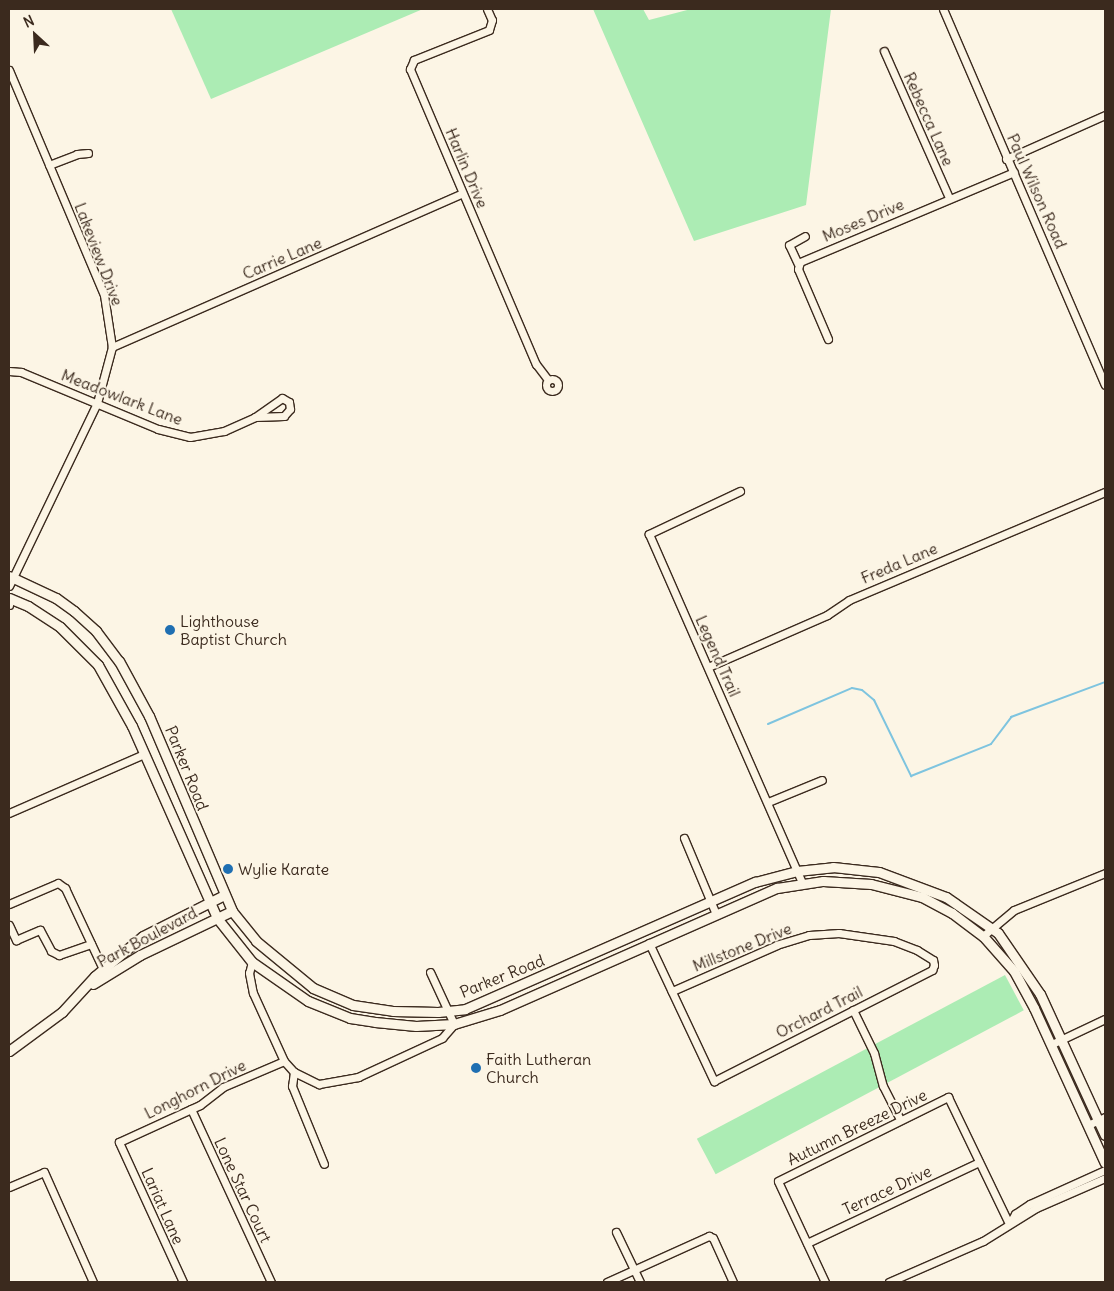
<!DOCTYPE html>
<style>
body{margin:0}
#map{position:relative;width:1114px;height:1291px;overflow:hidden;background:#fcf5e5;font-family:Delius,sans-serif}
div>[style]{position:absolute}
.green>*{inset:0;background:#acecb4;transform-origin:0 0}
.stream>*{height:2px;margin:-1px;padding:0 1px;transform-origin:1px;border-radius:1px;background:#7ec4df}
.roads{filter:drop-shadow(1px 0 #3b2a1e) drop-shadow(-1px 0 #3b2a1e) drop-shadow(0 1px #3b2a1e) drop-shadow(0 -1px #3b2a1e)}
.minor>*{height:7px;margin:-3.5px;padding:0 3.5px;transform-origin:3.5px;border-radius:3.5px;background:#fcf5e5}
.minor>.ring{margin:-3.5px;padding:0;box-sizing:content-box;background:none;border:7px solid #fcf5e5;border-radius:50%}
.major>*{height:9px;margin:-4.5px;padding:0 4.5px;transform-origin:4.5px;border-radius:4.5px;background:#fcf5e5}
.dots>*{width:14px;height:14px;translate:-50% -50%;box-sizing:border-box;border:2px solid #fcf5e5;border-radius:50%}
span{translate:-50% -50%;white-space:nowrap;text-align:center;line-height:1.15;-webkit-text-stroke:4px #fcf5e5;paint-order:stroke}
.street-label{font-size:16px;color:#3b2a1e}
.poi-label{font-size:16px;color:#3b2a1e}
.left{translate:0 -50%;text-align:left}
.frame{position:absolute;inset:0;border:10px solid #3b2a1e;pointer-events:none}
.north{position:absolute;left:10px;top:10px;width:50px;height:50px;-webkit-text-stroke:4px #fcf5e5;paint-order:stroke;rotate:335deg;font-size:14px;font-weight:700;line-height:20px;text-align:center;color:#3b2a1e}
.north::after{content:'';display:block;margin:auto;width:18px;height:22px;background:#3b2a1e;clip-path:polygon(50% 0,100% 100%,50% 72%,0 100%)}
</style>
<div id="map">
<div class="green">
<div style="clip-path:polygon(171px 9px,423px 9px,211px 99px)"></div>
<div style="clip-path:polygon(593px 9px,643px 9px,649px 20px,691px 9px,831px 9px,806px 205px,694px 241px)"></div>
<div style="left:1005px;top:975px;width:40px;height:349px;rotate:62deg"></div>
</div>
<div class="stream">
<div style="left:768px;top:724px;width:91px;rotate:-23.2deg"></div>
<div style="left:852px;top:688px;width:10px;rotate:11deg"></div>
<div style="left:862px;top:690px;width:16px;rotate:40deg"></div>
<div style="left:874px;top:700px;width:85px;rotate:64deg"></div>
<div style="left:911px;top:776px;width:86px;rotate:-21.8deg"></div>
<div style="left:991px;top:744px;width:34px;rotate:-53deg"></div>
<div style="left:1011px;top:717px;width:100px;rotate:-20.4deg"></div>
</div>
<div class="roads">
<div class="minor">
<div style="left:487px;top:9px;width:12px;rotate:66deg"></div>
<div style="left:492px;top:20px;width:10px;rotate:107deg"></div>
<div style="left:489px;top:30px;width:81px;rotate:158.2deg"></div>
<div style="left:414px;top:60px;width:10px;rotate:114deg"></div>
<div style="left:410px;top:69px;width:321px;rotate:66.9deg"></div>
<div style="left:536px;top:364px;width:20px;rotate:53deg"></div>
<div style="left:943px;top:9px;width:409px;rotate:66.7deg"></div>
<div style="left:884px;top:51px;width:161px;rotate:66.1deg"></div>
<div style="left:9px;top:70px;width:244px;rotate:67.1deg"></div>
<div style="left:104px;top:295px;width:53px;rotate:81.3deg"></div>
<div style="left:112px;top:347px;width:58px;rotate:105deg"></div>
<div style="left:97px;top:403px;width:203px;rotate:115.7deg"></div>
<div style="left:1006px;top:159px;width:108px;rotate:-24deg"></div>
<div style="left:49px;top:165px;width:30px;rotate:-21deg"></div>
<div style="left:77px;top:154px;width:11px;rotate:-5deg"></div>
<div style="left:798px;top:264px;width:21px;rotate:-115deg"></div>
<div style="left:789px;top:245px;width:18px;rotate:-29deg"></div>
<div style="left:828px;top:339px;width:76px;rotate:-113.2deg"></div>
<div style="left:798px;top:269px;width:7px;rotate:-74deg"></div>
<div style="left:800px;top:262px;width:232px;rotate:-22.8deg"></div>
<div style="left:112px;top:347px;width:381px;rotate:-23.7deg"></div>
<div style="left:9px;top:371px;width:12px;rotate:5deg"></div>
<div style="left:21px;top:372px;width:148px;rotate:22.6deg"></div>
<div style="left:158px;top:429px;width:33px;rotate:14deg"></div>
<div style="left:190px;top:437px;width:35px;rotate:-10deg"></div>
<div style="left:224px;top:431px;width:34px;rotate:-24deg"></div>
<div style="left:255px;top:417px;width:33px;rotate:-35deg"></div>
<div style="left:282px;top:398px;width:8px;rotate:30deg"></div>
<div style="left:289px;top:402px;width:7px;rotate:82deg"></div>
<div style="left:290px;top:409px;width:9px;rotate:131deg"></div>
<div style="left:284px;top:416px;width:29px;rotate:178deg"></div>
<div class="ring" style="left:546px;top:379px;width:5px;height:5px"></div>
<div style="left:740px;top:491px;width:101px;rotate:154.7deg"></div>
<div style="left:649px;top:534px;width:381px;rotate:66.3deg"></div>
<div style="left:9px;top:604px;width:1px;rotate:90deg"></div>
<div style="left:708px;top:667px;width:130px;rotate:-23.6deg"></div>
<div style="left:827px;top:615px;width:27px;rotate:-34deg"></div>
<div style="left:849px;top:600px;width:278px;rotate:-22.9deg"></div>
<div style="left:768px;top:802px;width:58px;rotate:-22.2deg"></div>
<div style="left:9px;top:813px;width:147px;rotate:-23.6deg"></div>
<div style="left:684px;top:838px;width:82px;rotate:67.2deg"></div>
<div style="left:9px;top:904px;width:53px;rotate:-23.2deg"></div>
<div style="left:58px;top:883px;width:9px;rotate:36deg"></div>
<div style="left:65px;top:888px;width:89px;rotate:64.9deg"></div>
<div style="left:9px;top:925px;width:17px;rotate:65deg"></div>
<div style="left:16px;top:940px;width:26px;rotate:-23deg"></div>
<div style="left:40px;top:930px;width:24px;rotate:62deg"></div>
<div style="left:51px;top:951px;width:9px;rotate:27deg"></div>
<div style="left:59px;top:955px;width:34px;rotate:-19deg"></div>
<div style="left:983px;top:936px;width:40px;rotate:-40deg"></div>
<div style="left:1014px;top:910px;width:98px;rotate:-22.1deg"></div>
<div style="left:649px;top:943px;width:153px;rotate:64.8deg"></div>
<div style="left:714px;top:1081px;width:245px;rotate:-27deg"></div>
<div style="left:932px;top:970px;width:5px;rotate:-68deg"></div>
<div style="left:934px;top:965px;width:5px;rotate:-101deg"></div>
<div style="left:933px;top:960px;width:19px;rotate:-148deg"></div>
<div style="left:917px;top:950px;width:25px;rotate:-159deg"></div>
<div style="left:894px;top:941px;width:56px;rotate:-171.7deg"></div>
<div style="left:839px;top:933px;width:30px;rotate:176deg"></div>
<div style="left:809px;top:935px;width:34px;rotate:163deg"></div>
<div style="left:777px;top:945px;width:115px;rotate:156.3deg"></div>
<div style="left:252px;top:962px;width:11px;rotate:105deg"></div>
<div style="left:249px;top:973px;width:20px;rotate:79deg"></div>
<div style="left:253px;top:993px;width:75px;rotate:65.5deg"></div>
<div style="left:284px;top:1061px;width:15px;rotate:48deg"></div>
<div style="left:294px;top:1072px;width:28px;rotate:26deg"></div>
<div style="left:319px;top:1084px;width:40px;rotate:-10deg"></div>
<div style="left:358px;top:1077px;width:93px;rotate:-24.9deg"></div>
<div style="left:442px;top:1038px;width:18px;rotate:-49deg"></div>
<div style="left:454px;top:1024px;width:57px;rotate:-114.8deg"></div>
<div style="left:853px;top:1010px;width:48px;rotate:64deg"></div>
<div style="left:874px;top:1053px;width:34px;rotate:75deg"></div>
<div style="left:883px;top:1086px;width:38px;rotate:63deg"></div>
<div style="left:1052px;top:1044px;width:59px;rotate:-25.3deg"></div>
<div style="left:294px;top:1072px;width:14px;rotate:98deg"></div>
<div style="left:292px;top:1086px;width:84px;rotate:67.7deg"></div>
<div style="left:191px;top:1109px;width:191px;rotate:65.2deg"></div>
<div style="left:1088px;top:1125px;width:19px;rotate:-25deg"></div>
<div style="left:9px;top:1187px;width:38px;rotate:-23deg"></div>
<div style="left:44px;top:1172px;width:120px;rotate:66deg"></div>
<div style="left:1009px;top:1224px;width:12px;rotate:-59deg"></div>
<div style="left:1015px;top:1214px;width:18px;rotate:-34deg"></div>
<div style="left:1030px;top:1204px;width:82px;rotate:-24.4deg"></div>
<div style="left:616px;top:1232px;width:55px;rotate:64.4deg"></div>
<div style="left:807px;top:1243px;width:190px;rotate:-25.2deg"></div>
<div style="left:183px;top:1282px;width:154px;rotate:-114.6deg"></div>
<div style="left:119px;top:1142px;width:89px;rotate:-24.6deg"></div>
<div style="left:200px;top:1105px;width:29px;rotate:-38deg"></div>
<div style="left:223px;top:1087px;width:66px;rotate:-23.1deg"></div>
<div style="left:607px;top:1282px;width:112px;rotate:-24.3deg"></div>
<div style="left:709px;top:1236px;width:4px;rotate:27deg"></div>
<div style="left:713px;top:1238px;width:48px;rotate:65.6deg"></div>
<div style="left:825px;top:1282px;width:111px;rotate:-115deg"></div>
<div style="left:778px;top:1181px;width:190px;rotate:-26.3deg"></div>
<div style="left:948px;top:1097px;width:141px;rotate:64.3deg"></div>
<div style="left:889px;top:1282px;width:103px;rotate:-23.6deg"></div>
<div style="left:983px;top:1241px;width:62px;rotate:-31.9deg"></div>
<div style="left:1036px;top:1208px;width:75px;rotate:-23.5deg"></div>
</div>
<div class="major">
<div style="left:9px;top:576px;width:52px;rotate:25.1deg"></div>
<div style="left:56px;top:598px;width:22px;rotate:36deg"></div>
<div style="left:74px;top:611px;width:30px;rotate:42deg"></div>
<div style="left:96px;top:631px;width:38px;rotate:53deg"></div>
<div style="left:119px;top:661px;width:63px;rotate:61.4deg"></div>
<div style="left:149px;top:716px;width:212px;rotate:66.9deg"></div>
<div style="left:232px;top:911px;width:38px;rotate:51deg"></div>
<div style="left:256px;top:941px;width:74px;rotate:39.5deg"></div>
<div style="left:313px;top:988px;width:43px;rotate:23deg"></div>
<div style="left:353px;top:1005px;width:40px;rotate:8.5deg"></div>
<div style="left:393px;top:1011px;width:45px;rotate:1.3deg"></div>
<div style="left:438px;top:1012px;width:27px;rotate:-6deg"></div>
<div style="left:465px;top:1009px;width:317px;rotate:-23.7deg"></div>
<div style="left:755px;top:882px;width:43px;rotate:-14.7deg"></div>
<div style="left:797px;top:871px;width:36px;rotate:-6deg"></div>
<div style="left:833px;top:867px;width:46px;rotate:6.2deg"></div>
<div style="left:879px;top:872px;width:72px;rotate:20.5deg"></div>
<div style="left:946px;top:897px;width:63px;rotate:34.7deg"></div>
<div style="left:998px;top:933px;width:74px;rotate:55.5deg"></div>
<div style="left:1040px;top:994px;width:155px;rotate:65.3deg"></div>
<div style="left:9px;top:598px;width:21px;rotate:23deg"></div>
<div style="left:28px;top:606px;width:38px;rotate:33deg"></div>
<div style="left:60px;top:627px;width:54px;rotate:45deg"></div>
<div style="left:98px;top:665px;width:70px;rotate:60.9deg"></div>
<div style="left:132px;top:726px;width:210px;rotate:66.1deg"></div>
<div style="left:217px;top:918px;width:56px;rotate:51.5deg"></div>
<div style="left:252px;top:962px;width:68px;rotate:34.9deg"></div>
<div style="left:308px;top:1001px;width:45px;rotate:22deg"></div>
<div style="left:350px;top:1018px;width:25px;rotate:9deg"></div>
<div style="left:375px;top:1022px;width:41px;rotate:5.6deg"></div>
<div style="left:416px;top:1026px;width:38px;rotate:-3deg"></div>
<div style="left:454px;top:1024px;width:48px;rotate:-16.9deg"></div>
<div style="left:500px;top:1010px;width:303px;rotate:-23.8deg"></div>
<div style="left:777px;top:888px;width:47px;rotate:-8.7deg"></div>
<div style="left:823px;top:881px;width:48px;rotate:3.6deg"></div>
<div style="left:871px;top:884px;width:53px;rotate:14.3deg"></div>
<div style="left:922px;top:897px;width:34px;rotate:28deg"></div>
<div style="left:952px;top:913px;width:39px;rotate:37deg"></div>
<div style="left:983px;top:936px;width:47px;rotate:48.5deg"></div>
<div style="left:1014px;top:971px;width:42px;rotate:61.6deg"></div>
<div style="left:1034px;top:1008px;width:170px;rotate:65.4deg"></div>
<div style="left:93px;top:984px;width:55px;rotate:-31.7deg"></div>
<div style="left:140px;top:955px;width:102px;rotate:-25.6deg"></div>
<div style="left:9px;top:1051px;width:66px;rotate:-36.3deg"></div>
<div style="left:62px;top:1012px;width:49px;rotate:-47.5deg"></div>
<div style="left:95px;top:976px;width:62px;rotate:-39.8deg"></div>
<div style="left:143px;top:936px;width:91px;rotate:-26.8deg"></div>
</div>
</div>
<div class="dots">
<div style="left:170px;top:630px;background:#1f6fb2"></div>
<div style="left:228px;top:869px;background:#1f6fb2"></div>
<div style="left:476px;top:1068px;background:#1f6fb2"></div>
</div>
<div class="street-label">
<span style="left:929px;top:119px;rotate:66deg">Rebecca Lane</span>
<span style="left:467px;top:168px;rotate:67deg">Harlin Drive</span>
<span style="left:1037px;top:191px;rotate:66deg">Paul Wilson Road</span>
<span style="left:863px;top:220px;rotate:-23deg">Moses Drive</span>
<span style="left:99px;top:254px;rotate:69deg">Lakeview Drive</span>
<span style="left:282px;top:258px;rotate:-23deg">Carrie Lane</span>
<span style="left:122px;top:397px;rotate:21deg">Meadowlark Lane</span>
<span style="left:899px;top:563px;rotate:-23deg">Freda Lane</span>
<span style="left:718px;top:656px;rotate:66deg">Legend Trail</span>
<span style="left:187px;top:768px;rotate:68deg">Parker Road</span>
<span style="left:147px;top:937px;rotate:-28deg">Park Boulevard</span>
<span style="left:742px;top:947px;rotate:-22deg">Millstone Drive</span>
<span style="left:502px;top:976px;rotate:-22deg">Parker Road</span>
<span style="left:819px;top:1012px;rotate:-27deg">Orchard Trail</span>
<span style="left:195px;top:1089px;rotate:-27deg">Longhorn Drive</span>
<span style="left:857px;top:1127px;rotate:-26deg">Autumn Breeze Drive</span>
<span style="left:243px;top:1190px;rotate:65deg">Lone Star Court</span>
<span style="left:887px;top:1190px;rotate:-25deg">Terrace Drive</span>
<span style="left:163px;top:1206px;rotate:66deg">Lariat Lane</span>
</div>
<div class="poi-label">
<span class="left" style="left:180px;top:630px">Lighthouse<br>Baptist Church</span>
<span class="left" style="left:238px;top:869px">Wylie Karate</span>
<span class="left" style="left:486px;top:1068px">Faith Lutheran<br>Church</span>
</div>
<div class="frame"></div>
<div class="north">N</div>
</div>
